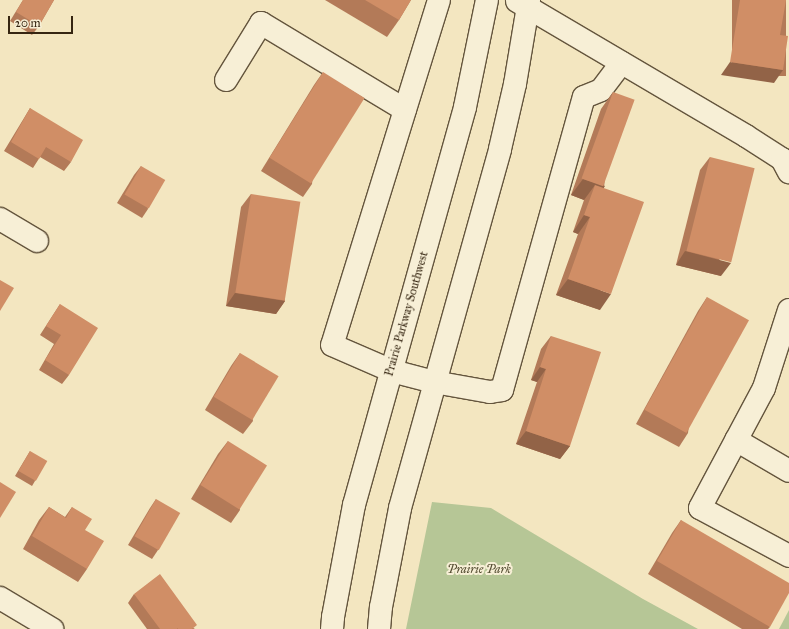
<!DOCTYPE html>
<style>
body{margin:0}
#map{position:relative;width:789px;height:629px;overflow:hidden;background:#f3e6c0;font-family:"IM FELL Great Primer",serif}
div>[style]{position:absolute}
.green>*{inset:0;background:#b6c696}
.roads{filter:drop-shadow(1px 0 #64553d) drop-shadow(-1px 0 #64553d) drop-shadow(0 1px #64553d) drop-shadow(0 -1px #64553d)}
.minor>*{height:22px;margin:-11px;padding:0 11px;transform-origin:11px;border-radius:11px;background:#f7efd6}
.wall>*{inset:0;background:#b37a58;transform-origin:0 0}
.shaded-wall>*{inset:0;background:#926347}
.building>*{inset:0;background:#d08e66;transform-origin:0 0}
span{translate:-50% -50%;white-space:nowrap;text-align:center;line-height:1.15;-webkit-text-stroke:4px #f7efd6;paint-order:stroke}
.street-label{font-size:12px;color:#352511}
.park-label{font-size:12px;color:#554d32;font-style:italic}
.scale{position:absolute;left:8px;top:16px;width:65px;height:18px;box-sizing:border-box;border:2px solid #352511;border-top:0;padding-left:5px;font-size:12px;line-height:14px;white-space:nowrap;color:#352511;-webkit-text-stroke:3px #f7efd6;paint-order:stroke}
</style>
<div id="map">
<div class="green">
<div style="clip-path:polygon(432px 502px,491px 508px,643px 599px,698px 629px,406px 629px)"></div>
<div style="clip-path:polygon(789px 610px,789px 629px,779px 629px)"></div>
</div>
<div class="roads">
<div class="minor">
<div style="left:439px;top:0;width:361px;rotate:107.2deg"></div>
<div style="left:332px;top:345px;width:65px;rotate:23.4deg"></div>
<div style="left:392px;top:371px;width:43px;rotate:14.7deg"></div>
<div style="left:434px;top:382px;width:57px;rotate:10.1deg"></div>
<div style="left:490px;top:392px;width:12px;rotate:-9deg"></div>
<div style="left:502px;top:390px;width:304px;rotate:-74.4deg"></div>
<div style="left:584px;top:97px;width:18px;rotate:-22deg"></div>
<div style="left:601px;top:90px;width:34px;rotate:-53deg"></div>
<div style="left:517px;top:1px;width:266px;rotate:30.5deg"></div>
<div style="left:746px;top:136px;width:43px;rotate:32.6deg"></div>
<div style="left:782px;top:159px;width:15px;rotate:62deg"></div>
<div style="left:226px;top:80px;width:67px;rotate:-58.4deg"></div>
<div style="left:261px;top:23px;width:168px;rotate:31.1deg"></div>
<div style="left:0;top:219px;width:43px;rotate:30.7deg"></div>
<div style="left:789px;top:310px;width:82px;rotate:107.8deg"></div>
<div style="left:764px;top:388px;width:136px;rotate:118.1deg"></div>
<div style="left:700px;top:508px;width:101px;rotate:28.3deg"></div>
<div style="left:736px;top:440px;width:61px;rotate:30.3deg"></div>
<div style="left:0;top:598px;width:61px;rotate:30.8deg"></div>
<div style="left:332px;top:629px;width:12px;rotate:-85deg"></div>
<div style="left:333px;top:617px;width:114px;rotate:-79.4deg"></div>
<div style="left:354px;top:505px;width:413px;rotate:-74.4deg"></div>
<div style="left:465px;top:107px;width:109px;rotate:-78.4deg"></div>
<div style="left:379px;top:629px;width:22px;rotate:-85deg"></div>
<div style="left:381px;top:607px;width:101px;rotate:-79.1deg"></div>
<div style="left:400px;top:508px;width:373px;rotate:-74.4deg"></div>
<div style="left:500px;top:149px;width:67px;rotate:-77deg"></div>
<div style="left:515px;top:84px;width:85px;rotate:-80.5deg"></div>
</div>
</div>
<div class="wall">
<div style="clip-path:polygon(23px 0,54px 0,39px 26px,32px 35px,10px 21px)"></div>
<div style="clip-path:polygon(325px 0,411px 0,399px 20px,387px 37px)"></div>
<div style="left:732px;top:0;width:54px;height:76px"></div>
<div style="clip-path:polygon(323px 72px,312px 184px,303px 197px,261px 171px,314px 85px)"></div>
<div style="clip-path:polygon(613px 92px,604px 188px,600px 310px,556px 295px,578px 234px,573px 232px,584px 200px,571px 195px,601px 109px)"></div>
<div style="clip-path:polygon(30px 108px,71px 162px,64px 171px,40px 157px,33px 168px,4px 151px,24px 118px)"></div>
<div style="clip-path:polygon(710px 157px,721px 276px,676px 265px,700px 170px)"></div>
<div style="clip-path:polygon(141px 166px,148px 209px,142px 218px,117px 203px,134px 175px)"></div>
<div style="clip-path:polygon(251px 194px,285px 301px,276px 314px,226px 306px,241px 207px)"></div>
<div style="clip-path:polygon(707px 297px,688px 433px,679px 447px,636px 424px,698px 311px)"></div>
<div style="clip-path:polygon(60px 304px,69px 375px,62px 384px,39px 370px,54px 344px,40px 335px)"></div>
<div style="clip-path:polygon(551px 336px,570px 446px,560px 459px,516px 444px,537px 382px,531px 380px,541px 349px)"></div>
<div style="clip-path:polygon(240px 353px,253px 421px,243px 434px,205px 410px,231px 366px)"></div>
<div style="clip-path:polygon(228px 441px,240px 510px,231px 523px,191px 499px,218px 454px)"></div>
<div style="clip-path:polygon(30px 451px,35px 481px,32px 486px,15px 476px)"></div>
<div style="clip-path:polygon(156px 499px,158px 550px,152px 559px,128px 545px,150px 508px)"></div>
<div style="clip-path:polygon(49px 507px,65px 517px,72px 507px,85px 530px,87px 569px,78px 582px,23px 549px,39px 520px)"></div>
<div style="clip-path:polygon(681px 520px,770px 627px,768px 629px,742px 629px,648px 574px,672px 533px)"></div>
<div style="clip-path:polygon(134px 594px,195px 629px,147px 629px,128px 603px)"></div>
</div>
<div class="shaded-wall">
<div style="clip-path:polygon(730px 62px,783px 70px,774px 83px,721px 75px)"></div>
<div style="clip-path:polygon(583px 179px,605px 186px,593px 203px,595px 185px,584px 200px,571px 195px)"></div>
<div style="clip-path:polygon(584px 215px,590px 217px,578px 234px,573px 232px)"></div>
<div style="clip-path:polygon(685px 251px,731px 263px,721px 276px,676px 265px)"></div>
<div style="clip-path:polygon(568px 279px,611px 294px,600px 310px,556px 295px)"></div>
<div style="clip-path:polygon(235px 293px,285px 301px,276px 314px,226px 306px)"></div>
<div style="clip-path:polygon(540px 367px,546px 369px,537px 382px,531px 380px)"></div>
<div style="clip-path:polygon(526px 431px,570px 446px,560px 459px,516px 444px)"></div>
</div>
<div class="building">
<div style="clip-path:polygon(23px 0,54px 0,39px 26px,16px 12px)"></div>
<div style="clip-path:polygon(365px 0,411px 0,399px 20px)"></div>
<div style="clip-path:polygon(740px 0,786px 0,780px 35px,788px 36px,783px 70px,730px 62px)"></div>
<div style="left:323px;top:72px;width:49px;height:101px;rotate:32deg"></div>
<div style="left:613px;top:92px;width:23px;height:92px;rotate:20deg"></div>
<div style="clip-path:polygon(30px 108px,83px 140px,71px 162px,46px 147px,39px 159px,11px 142px)"></div>
<div style="left:710px;top:157px;width:46px;height:97px;rotate:14deg"></div>
<div style="left:141px;top:166px;width:28px;height:33px;rotate:30deg"></div>
<div style="clip-path:polygon(595px 185px,644px 202px,611px 294px,568px 279px,590px 217px,584px 215px)"></div>
<div style="left:251px;top:194px;width:50px;height:100px;rotate:9deg"></div>
<div style="clip-path:polygon(0 280px,14px 288px,0 311px)"></div>
<div style="left:707px;top:297px;width:48px;height:129px;rotate:29deg"></div>
<div style="clip-path:polygon(60px 304px,98px 328px,69px 375px,45px 360px,61px 335px,46px 326px)"></div>
<div style="clip-path:polygon(551px 336px,601px 352px,570px 446px,526px 431px,546px 369px,540px 367px)"></div>
<div style="left:240px;top:353px;width:45px;height:51px;rotate:31deg"></div>
<div style="left:228px;top:441px;width:46px;height:52px;rotate:32deg"></div>
<div style="left:30px;top:451px;width:20px;height:23px;rotate:30deg"></div>
<div style="clip-path:polygon(0 482px,16px 492px,0 518px)"></div>
<div style="left:156px;top:499px;width:28px;height:43px;rotate:30deg"></div>
<div style="clip-path:polygon(49px 507px,66px 518px,72px 507px,92px 519px,85px 530px,104px 541px,87px 569px,32px 536px)"></div>
<div style="clip-path:polygon(681px 520px,789px 583px,789px 593px,770px 627px,657px 561px)"></div>
<div style="clip-path:polygon(160px 574px,197px 625px,192px 629px,178px 629px,178px 628px,177px 629px,160px 629px,134px 594px)"></div>
</div>
<div class="street-label">
<span style="left:407px;top:314px;rotate:-74deg">Prairie Parkway Southwest</span>
</div>
<div class="park-label">
<span style="left:479px;top:570px">Prairie Park</span>
</div>
<div class="scale">20 m</div>
</div>
